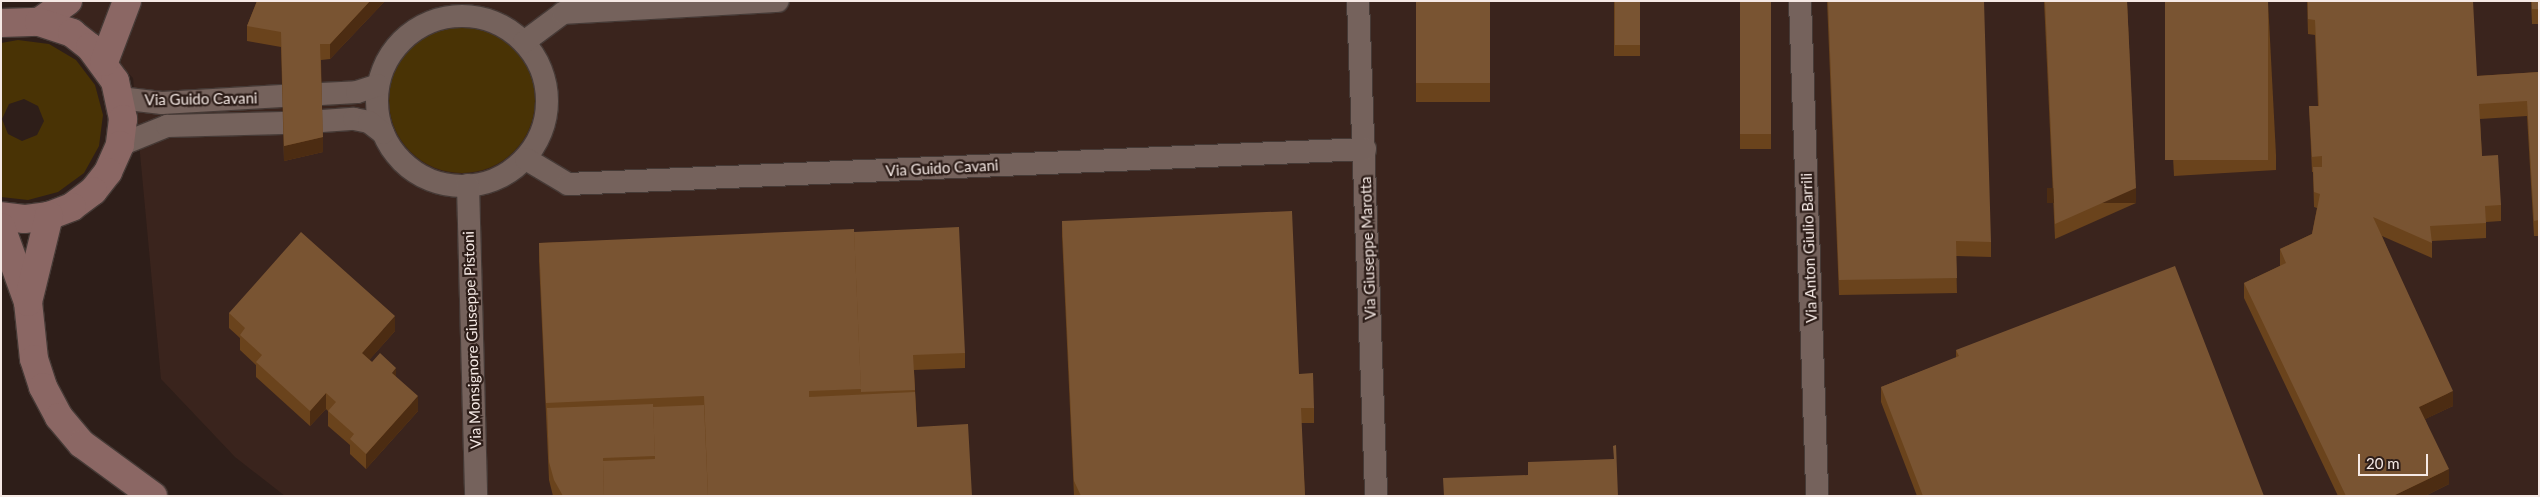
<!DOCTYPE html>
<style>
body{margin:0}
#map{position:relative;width:2540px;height:497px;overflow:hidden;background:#2e1e19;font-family:Lato,sans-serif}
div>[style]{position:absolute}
.built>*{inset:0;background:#3a241d}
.green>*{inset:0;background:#493305}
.round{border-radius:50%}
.roads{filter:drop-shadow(1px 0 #463a36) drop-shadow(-1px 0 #463a36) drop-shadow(0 1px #463a36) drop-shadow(0 -1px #463a36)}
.street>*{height:22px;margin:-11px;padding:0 11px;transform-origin:11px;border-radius:11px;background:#75625c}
.street>.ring{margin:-11px;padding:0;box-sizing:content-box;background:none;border:22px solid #75625c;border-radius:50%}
.secondary>*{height:28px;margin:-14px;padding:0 14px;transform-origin:14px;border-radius:14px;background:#8b6764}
.wall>*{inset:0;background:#6a431c;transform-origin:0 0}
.shaded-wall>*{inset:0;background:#4c2c12;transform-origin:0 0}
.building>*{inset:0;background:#795432;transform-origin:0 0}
span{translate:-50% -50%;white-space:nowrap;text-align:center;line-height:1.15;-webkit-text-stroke:4.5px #2e1e19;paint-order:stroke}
.street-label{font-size:15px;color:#f5e9e5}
.frame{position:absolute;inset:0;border:2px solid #f5e9e5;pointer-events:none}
.scale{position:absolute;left:2358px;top:454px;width:70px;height:22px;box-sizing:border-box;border:2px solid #f5e9e5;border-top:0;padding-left:6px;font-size:15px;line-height:18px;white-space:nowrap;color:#f5e9e5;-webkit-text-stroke:4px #2e1e19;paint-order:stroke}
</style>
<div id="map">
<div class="built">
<div style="clip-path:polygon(57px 1px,2539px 1px,2539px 496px,285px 496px,235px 457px,161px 379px,133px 78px)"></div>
</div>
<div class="green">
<div class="round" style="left:389px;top:27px;width:146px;height:146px"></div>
<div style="clip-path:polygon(evenodd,18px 40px,49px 44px,76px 60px,95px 85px,103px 115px,99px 146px,84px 173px,58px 192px,28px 200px,1px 197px,1px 43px,18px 40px,24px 99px,38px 106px,44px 121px,37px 135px,22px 141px,8px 134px,2px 119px,9px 104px,24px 99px)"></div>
</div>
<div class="roads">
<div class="street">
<div style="left:1358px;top:1px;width:495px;rotate:87.9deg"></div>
<div style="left:1800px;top:1px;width:495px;rotate:88deg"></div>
<div class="ring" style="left:377px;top:16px;width:148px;height:148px"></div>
<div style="left:524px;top:42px;width:49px;rotate:-36.6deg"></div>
<div style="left:563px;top:13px;width:215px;rotate:-3.2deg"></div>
<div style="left:321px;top:94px;width:36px;rotate:-3deg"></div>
<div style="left:357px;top:92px;width:22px;rotate:-18deg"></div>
<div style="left:120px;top:98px;width:42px;rotate:6.8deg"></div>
<div style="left:162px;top:103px;width:120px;rotate:-3.3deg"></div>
<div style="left:322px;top:121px;width:32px;rotate:-4deg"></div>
<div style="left:354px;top:119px;width:15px;rotate:11deg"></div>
<div style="left:369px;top:122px;width:18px;rotate:38deg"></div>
<div style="left:120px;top:145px;width:51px;rotate:-22deg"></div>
<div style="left:167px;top:126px;width:116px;rotate:-1.5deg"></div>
<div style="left:526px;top:159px;width:49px;rotate:30.8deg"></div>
<div style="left:568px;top:184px;width:798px;rotate:-2.51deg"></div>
<div style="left:468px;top:185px;width:311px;rotate:88.5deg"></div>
</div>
<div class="secondary">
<div style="left:39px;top:22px;width:36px;rotate:-36deg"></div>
<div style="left:1px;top:23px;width:38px;rotate:-2deg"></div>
<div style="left:39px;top:22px;width:35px;rotate:18deg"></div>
<div style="left:72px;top:33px;width:23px;rotate:38deg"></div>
<div style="left:90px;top:47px;width:42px;rotate:53.7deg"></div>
<div style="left:115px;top:81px;width:39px;rotate:78deg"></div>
<div style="left:123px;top:119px;width:26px;rotate:97deg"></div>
<div style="left:120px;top:145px;width:30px;rotate:114deg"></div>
<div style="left:108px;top:172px;width:24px;rotate:128deg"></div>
<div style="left:93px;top:191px;width:26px;rotate:143deg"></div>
<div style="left:72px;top:207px;width:25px;rotate:159deg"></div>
<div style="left:49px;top:216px;width:25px;rotate:173deg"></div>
<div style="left:24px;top:219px;width:23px;rotate:-173deg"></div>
<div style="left:104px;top:62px;width:65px;rotate:-69.3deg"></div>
<div style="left:1px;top:227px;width:80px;rotate:70.2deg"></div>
<div style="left:28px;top:302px;width:57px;rotate:84deg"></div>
<div style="left:34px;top:359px;width:29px;rotate:72deg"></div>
<div style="left:43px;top:387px;width:34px;rotate:62deg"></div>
<div style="left:59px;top:417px;width:35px;rotate:50deg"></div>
<div style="left:82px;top:444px;width:88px;rotate:36.2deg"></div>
<div style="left:28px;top:302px;width:89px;rotate:-76.3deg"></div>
</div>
</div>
<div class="wall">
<div style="clip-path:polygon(257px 1px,385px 1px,330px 59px,321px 60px,323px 152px,284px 161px,281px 47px,247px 41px,247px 26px)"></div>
<div style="left:1416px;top:1px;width:74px;height:101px"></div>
<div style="left:1614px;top:1px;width:26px;height:55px"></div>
<div style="left:1740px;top:1px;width:31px;height:148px"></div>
<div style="clip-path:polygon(1827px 1px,1991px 242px,1991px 257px,1956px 256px,1957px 293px,1839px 295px)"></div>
<div style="clip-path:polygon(2044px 1px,2127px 1px,2136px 203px,2055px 239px)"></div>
<div style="clip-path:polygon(2165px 1px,2268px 1px,2276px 155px,2276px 170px,2174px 176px)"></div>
<div style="clip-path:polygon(2307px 1px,2477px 76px,2539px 72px,2539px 236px,2534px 236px,2527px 116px,2480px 119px,2482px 156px,2501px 205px,2501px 221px,2486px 222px,2486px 238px,2432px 241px,2432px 258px,2382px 236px,2453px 406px,2425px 419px,2449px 484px,2425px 496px,2338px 496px,2244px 298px,2244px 283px,2280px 266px,2280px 249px,2312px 234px,2317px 208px,2314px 207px,2313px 172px,2312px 172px,2309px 106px,2318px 106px,2315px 35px,2308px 34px)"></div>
<div style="clip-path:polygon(2531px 1px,2539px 1px,2539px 30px,2538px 24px,2532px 24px)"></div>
<div style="clip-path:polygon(1062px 221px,1299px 374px,1314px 408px,1314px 423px,1301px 423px,1305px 496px,1074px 496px,1062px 236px)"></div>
<div style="clip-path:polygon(854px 232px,965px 353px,965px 368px,914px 370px,917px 427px,972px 496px,553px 496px,549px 480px,539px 261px,539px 243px)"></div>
<div style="clip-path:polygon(229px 313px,395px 331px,369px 360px,396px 378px,418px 411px,366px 469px,350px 454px,350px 445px,328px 426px,328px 411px,326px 409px,310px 426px,256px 377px,256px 365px,240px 350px,240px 338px,229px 328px)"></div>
<div style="clip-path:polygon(1956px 350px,2264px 496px,1917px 496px,1881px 402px,1881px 387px,1956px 358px)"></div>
</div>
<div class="shaded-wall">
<div style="clip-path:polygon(370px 1px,385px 1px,330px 59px,330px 44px)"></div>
<div style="clip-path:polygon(323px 137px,323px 152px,284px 161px,284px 146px)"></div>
<div style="left:2136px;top:188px;width:15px;height:89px;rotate:90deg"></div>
<div style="clip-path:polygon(395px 316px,395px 331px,362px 368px,362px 353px)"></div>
<div style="clip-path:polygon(396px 368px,396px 383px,392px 373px)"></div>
<div style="clip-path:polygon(2453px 391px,2453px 406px,2419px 422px,2419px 407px)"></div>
<div style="clip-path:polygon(326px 393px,326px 409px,310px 426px,310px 411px)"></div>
<div style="clip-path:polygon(418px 396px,418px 411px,366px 469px,366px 454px)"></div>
<div style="clip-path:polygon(2449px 469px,2449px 484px,2425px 496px,2393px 496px)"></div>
</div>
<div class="building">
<div style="clip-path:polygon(257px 1px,370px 1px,330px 44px,320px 44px,323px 137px,284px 146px,281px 32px,247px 26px)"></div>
<div style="left:1416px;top:1px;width:74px;height:82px"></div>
<div style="left:1615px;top:1px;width:25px;height:44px"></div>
<div style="left:1740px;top:1px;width:31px;height:133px"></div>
<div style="clip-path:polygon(1828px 1px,1984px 1px,1991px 242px,1956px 241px,1957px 278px,1839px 280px)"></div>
<div style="clip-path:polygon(2045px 1px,2127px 1px,2136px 188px,2055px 224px)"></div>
<div style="left:2165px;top:1px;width:103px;height:159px"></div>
<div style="clip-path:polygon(2308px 1px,2473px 1px,2477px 76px,2539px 72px,2539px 220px,2534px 221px,2527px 101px,2479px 104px,2482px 156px,2498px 155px,2501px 205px,2485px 206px,2486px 223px,2430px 226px,2432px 243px,2373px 217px,2453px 391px,2419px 407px,2449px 469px,2393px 496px,2346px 496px,2244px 283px,2286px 263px,2280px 249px,2312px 234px,2320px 194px,2314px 192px,2313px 167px,2322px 167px,2322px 156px,2312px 157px,2309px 106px,2319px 106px,2315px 20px,2308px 19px)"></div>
<div style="clip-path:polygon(2532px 1px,2539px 1px,2539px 15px,2538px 9px,2532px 9px)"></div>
<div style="clip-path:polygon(1292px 211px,1299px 374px,1313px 373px,1314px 408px,1301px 408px,1305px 496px,1081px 496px,1074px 481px,1062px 221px)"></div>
<div style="clip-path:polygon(959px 227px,965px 353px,913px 355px,915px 390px,861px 392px,854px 232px)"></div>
<div style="clip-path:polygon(854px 229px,861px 389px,809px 391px,809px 397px,915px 392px,917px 427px,968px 424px,972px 496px,708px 496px,704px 396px,546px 403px,539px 243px)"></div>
<div style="clip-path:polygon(301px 232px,395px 316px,362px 353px,372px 362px,380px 353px,396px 368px,392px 373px,418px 396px,366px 454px,350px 439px,354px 434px,328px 411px,336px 402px,326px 393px,310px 411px,256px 362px,262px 355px,240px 335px,245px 328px,229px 313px)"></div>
<div style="clip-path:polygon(2175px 266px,2264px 496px,1923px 496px,1881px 387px,1959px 356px,1956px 350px)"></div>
<div style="clip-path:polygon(653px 404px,655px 456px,603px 458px,604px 496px,563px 496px,554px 480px,549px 462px,547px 408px)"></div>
<div style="clip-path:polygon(704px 405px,708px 496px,604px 496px,603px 461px,655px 459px,653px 407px)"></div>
<div style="clip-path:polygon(1616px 445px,1618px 496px,1444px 496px,1443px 478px,1528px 475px,1528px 462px,1614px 459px,1613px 446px)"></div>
</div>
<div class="street-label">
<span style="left:201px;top:99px;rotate:-1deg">Via Guido Cavani</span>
<span style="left:942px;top:168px;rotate:-3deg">Via Guido Cavani</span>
<span style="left:1368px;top:248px;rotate:-92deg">Via Giuseppe Marotta</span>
<span style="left:1809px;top:248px;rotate:-92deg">Via Anton Giulio Barrili</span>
<span style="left:472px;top:340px;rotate:-92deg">Via Monsignore Giuseppe Pistoni</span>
</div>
<div class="frame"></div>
<div class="scale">20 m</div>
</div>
